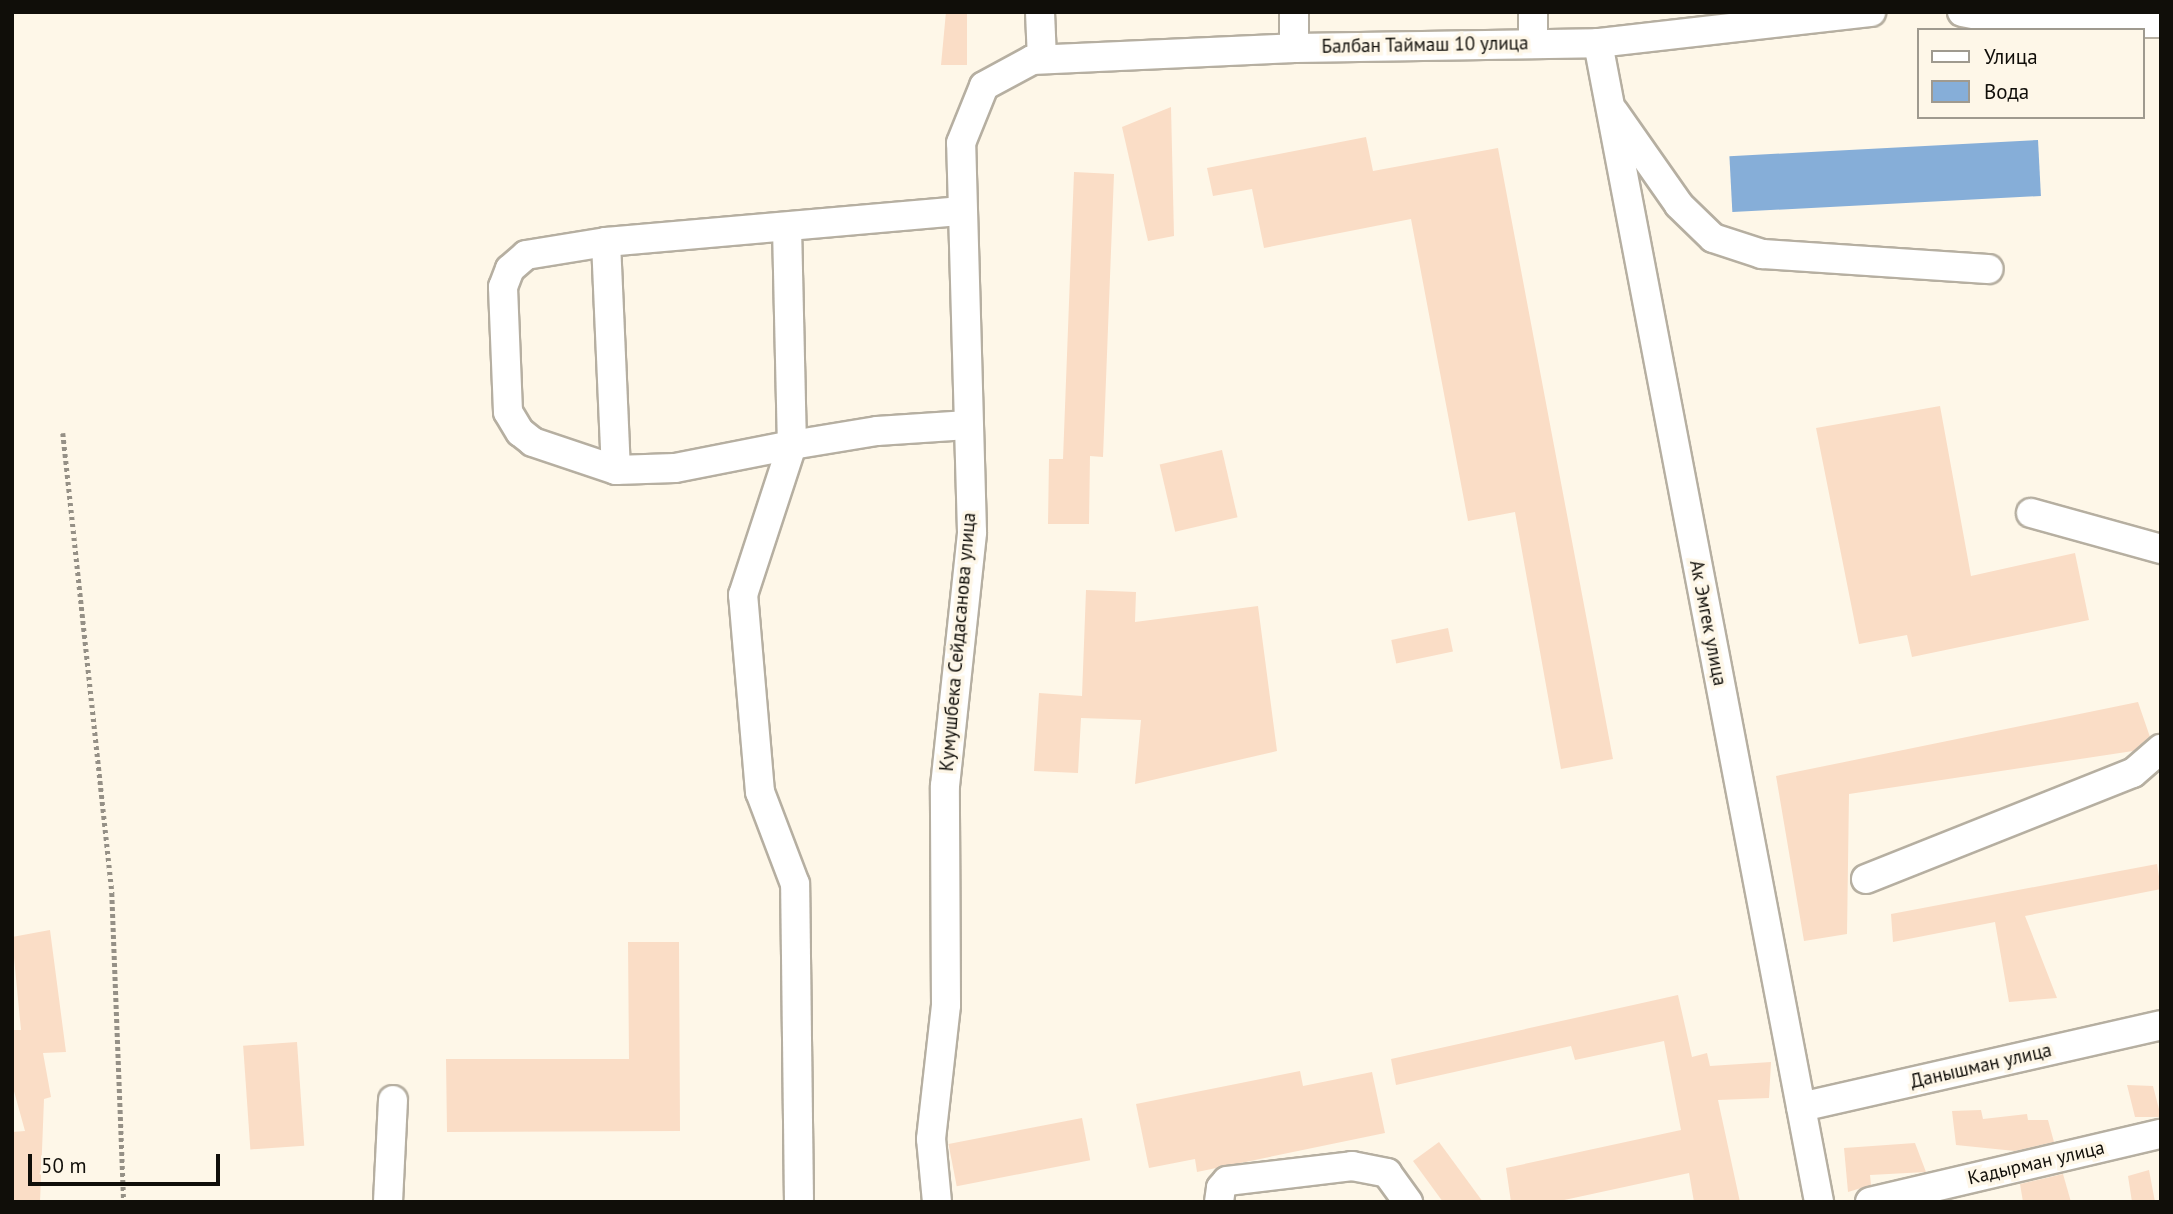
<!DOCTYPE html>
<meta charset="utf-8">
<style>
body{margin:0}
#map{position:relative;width:2173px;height:1214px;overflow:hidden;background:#fef7e8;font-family:"PT Sans",sans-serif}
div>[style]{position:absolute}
.water>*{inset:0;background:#86aed8;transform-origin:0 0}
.building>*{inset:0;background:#faddc6;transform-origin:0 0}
.path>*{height:4.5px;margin-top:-2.25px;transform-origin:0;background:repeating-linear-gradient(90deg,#959086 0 3.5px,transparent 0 7px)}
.roads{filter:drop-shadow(2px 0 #b6afa1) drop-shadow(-2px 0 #b6afa1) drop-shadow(0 2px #b6afa1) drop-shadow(0 -2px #b6afa1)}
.minor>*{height:28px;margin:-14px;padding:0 14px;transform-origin:14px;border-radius:14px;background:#fff}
span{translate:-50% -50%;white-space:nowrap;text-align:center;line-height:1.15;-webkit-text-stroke:7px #fef7e8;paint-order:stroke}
.street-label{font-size:19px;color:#100e09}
.frame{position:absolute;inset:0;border:14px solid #100e09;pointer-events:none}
.legend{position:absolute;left:1917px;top:28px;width:228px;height:91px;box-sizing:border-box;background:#fef7e8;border:2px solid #9f9a8f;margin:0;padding:9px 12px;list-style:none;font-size:21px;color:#100e09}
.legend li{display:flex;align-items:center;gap:14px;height:35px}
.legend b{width:35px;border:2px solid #9f9a8f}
.scale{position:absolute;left:28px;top:1154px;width:192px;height:32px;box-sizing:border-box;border:4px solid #100e09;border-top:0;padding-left:9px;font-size:21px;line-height:24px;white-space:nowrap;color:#100e09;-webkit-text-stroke:5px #fef7e8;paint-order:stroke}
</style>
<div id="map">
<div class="water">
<div style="left:2038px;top:140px;width:56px;height:309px;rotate:87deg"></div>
</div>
<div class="building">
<div style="clip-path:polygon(946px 12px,967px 12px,967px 65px,941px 65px)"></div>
<div style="clip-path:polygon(1171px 107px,1174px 236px,1148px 241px,1122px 127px)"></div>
<div style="clip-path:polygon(1366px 137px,1373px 171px,1498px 148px,1613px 759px,1561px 769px,1515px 512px,1468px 521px,1411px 219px,1264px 248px,1252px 189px,1213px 196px,1207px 168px)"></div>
<div style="clip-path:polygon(1074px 172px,1114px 174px,1103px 457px,1090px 456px,1089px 524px,1048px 524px,1049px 459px,1063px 459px)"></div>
<div style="clip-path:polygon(1940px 406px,1971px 576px,2075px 553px,2089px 620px,1912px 657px,1907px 635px,1859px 644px,1816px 428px)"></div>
<div style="left:1222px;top:450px;width:69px;height:64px;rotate:77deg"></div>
<div style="clip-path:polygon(1086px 590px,1136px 592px,1135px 622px,1258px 606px,1277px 751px,1135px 784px,1141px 720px,1081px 718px,1078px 773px,1034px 771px,1039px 693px,1082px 696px)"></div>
<div style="left:1448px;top:628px;width:24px;height:58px;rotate:78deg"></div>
<div style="clip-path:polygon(2138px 702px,2150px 737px,2133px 751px,1849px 794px,1847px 934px,1804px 941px,1776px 776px)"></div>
<div style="clip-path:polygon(2157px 864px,2161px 889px,2025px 916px,2057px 998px,2009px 1002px,1995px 922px,1893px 942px,1891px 914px)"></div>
<div style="clip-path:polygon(50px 930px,66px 1052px,43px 1053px,51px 1097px,44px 1099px,40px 1202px,12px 1202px,12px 1132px,25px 1131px,12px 1084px,12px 1030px,21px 1030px,12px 937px)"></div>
<div style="clip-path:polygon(628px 942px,679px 942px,680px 1131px,447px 1132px,446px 1059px,629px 1059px)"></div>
<div style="clip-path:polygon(1678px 995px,1692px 1057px,1707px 1053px,1710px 1066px,1771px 1062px,1769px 1098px,1718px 1100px,1740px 1202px,1694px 1202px,1689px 1173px,1555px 1202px,1511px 1202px,1506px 1168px,1681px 1130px,1664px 1041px,1575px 1060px,1571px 1046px,1396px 1085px,1391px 1059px)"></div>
<div style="left:297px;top:1042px;width:104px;height:54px;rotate:86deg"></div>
<div style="clip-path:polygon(1300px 1071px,1303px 1086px,1372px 1072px,1385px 1133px,1197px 1172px,1195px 1159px,1149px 1168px,1136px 1104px)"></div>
<div style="clip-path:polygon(2127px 1085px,2153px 1086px,2161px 1117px,2135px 1117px)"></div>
<div style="clip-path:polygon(1981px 1110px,1983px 1119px,2027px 1114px,2028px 1120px,2048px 1120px,2054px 1142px,2015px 1151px,1956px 1145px,1952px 1111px)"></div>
<div style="left:1082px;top:1118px;width:43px;height:136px;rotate:79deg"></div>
<div style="clip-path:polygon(1439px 1142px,1483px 1202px,1443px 1202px,1413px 1161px)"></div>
<div style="clip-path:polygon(1915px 1143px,1926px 1172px,1870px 1175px,1871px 1185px,1848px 1192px,1844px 1148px)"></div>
<div style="clip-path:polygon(2149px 1170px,2155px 1202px,2132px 1202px,2128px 1176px)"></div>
<div style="clip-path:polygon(2063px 1174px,2071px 1202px,2023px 1202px,2020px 1184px)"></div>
</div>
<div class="path">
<div style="left:63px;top:433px;width:463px;rotate:83.9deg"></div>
<div style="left:112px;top:893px;width:309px;rotate:87.8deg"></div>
</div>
<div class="roads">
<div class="minor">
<div style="left:1040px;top:12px;width:47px;rotate:87.6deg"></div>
<div style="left:1294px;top:12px;width:36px;rotate:90deg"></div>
<div style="left:1533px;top:12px;width:31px;rotate:90deg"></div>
<div style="left:1962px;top:12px;width:58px;rotate:10.9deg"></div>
<div style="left:2019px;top:23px;width:142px"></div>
<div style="left:1598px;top:43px;width:1180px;rotate:79.2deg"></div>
<div style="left:1614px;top:112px;width:113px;rotate:55deg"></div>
<div style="left:1679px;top:205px;width:47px;rotate:44.1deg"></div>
<div style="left:1713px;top:238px;width:52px;rotate:18.1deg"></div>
<div style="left:1762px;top:254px;width:227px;rotate:3.8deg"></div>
<div style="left:787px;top:227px;width:218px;rotate:88.7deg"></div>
<div style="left:792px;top:445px;width:119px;rotate:168.9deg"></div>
<div style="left:675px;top:468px;width:59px;rotate:178.1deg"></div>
<div style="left:616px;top:470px;width:88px;rotate:-161.4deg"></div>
<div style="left:533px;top:442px;width:16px;rotate:-142deg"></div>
<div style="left:520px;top:432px;width:23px;rotate:-121deg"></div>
<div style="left:508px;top:412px;width:125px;rotate:-92.3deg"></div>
<div style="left:503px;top:287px;width:19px;rotate:-69deg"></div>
<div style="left:510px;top:269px;width:21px;rotate:-41deg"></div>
<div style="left:526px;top:255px;width:81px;rotate:-9.2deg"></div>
<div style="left:606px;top:242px;width:357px;rotate:-5deg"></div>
<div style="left:606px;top:242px;width:228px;rotate:87.5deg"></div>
<div style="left:2031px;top:513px;width:135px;rotate:15.5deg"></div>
<div style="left:1866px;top:879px;width:287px;rotate:-21.7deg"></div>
<div style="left:2133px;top:773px;width:37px;rotate:-41deg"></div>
<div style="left:1801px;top:1107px;width:369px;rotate:-12.8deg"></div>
<div style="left:388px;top:1202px;width:102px;rotate:-87.2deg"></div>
<div style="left:799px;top:1202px;width:318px;rotate:-90.7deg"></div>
<div style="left:795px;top:884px;width:98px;rotate:-110.8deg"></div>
<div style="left:760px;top:792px;width:198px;rotate:-94.9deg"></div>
<div style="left:743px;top:595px;width:158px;rotate:-71.9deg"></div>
<div style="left:792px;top:445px;width:86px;rotate:-9.4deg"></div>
<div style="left:877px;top:431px;width:91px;rotate:-3.8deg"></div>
<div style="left:937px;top:1202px;width:63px;rotate:-95.4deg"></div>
<div style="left:931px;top:1139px;width:135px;rotate:-83.6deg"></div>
<div style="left:946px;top:1005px;width:219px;rotate:-90.3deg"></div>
<div style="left:945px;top:786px;width:255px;rotate:-83.9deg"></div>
<div style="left:972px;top:532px;width:389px;rotate:-91.6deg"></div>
<div style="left:961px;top:143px;width:61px;rotate:-68deg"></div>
<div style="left:984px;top:86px;width:55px;rotate:-28.4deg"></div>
<div style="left:1032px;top:60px;width:262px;rotate:-2.6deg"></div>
<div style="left:1294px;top:48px;width:304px;rotate:-0.9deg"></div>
<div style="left:1598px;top:43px;width:275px;rotate:-6.5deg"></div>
<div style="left:1219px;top:1202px;width:14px;rotate:-82deg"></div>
<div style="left:1221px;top:1188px;width:9px;rotate:-49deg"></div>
<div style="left:1227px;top:1181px;width:126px;rotate:-6.8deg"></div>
<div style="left:1352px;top:1166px;width:36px;rotate:11deg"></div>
<div style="left:1387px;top:1173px;width:36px;rotate:54deg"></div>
<div style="left:1870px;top:1202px;width:299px;rotate:-13.2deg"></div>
</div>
</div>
<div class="street-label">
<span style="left:1425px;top:45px;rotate:-1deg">Балбан Таймаш 10 улица</span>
<span style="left:1708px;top:623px;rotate:79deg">Ак Эмгек улица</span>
<span style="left:958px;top:642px;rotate:-85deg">Кумушбека Сейдасанова улица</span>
<span style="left:1981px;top:1066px;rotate:-13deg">Данышман улица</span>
<span style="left:2036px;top:1163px;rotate:-13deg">Кадырман улица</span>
</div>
<div class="frame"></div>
<ul class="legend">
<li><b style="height:9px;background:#fff"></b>Улица</li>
<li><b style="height:19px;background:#86aed8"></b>Вода</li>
</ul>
<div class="scale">50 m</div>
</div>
